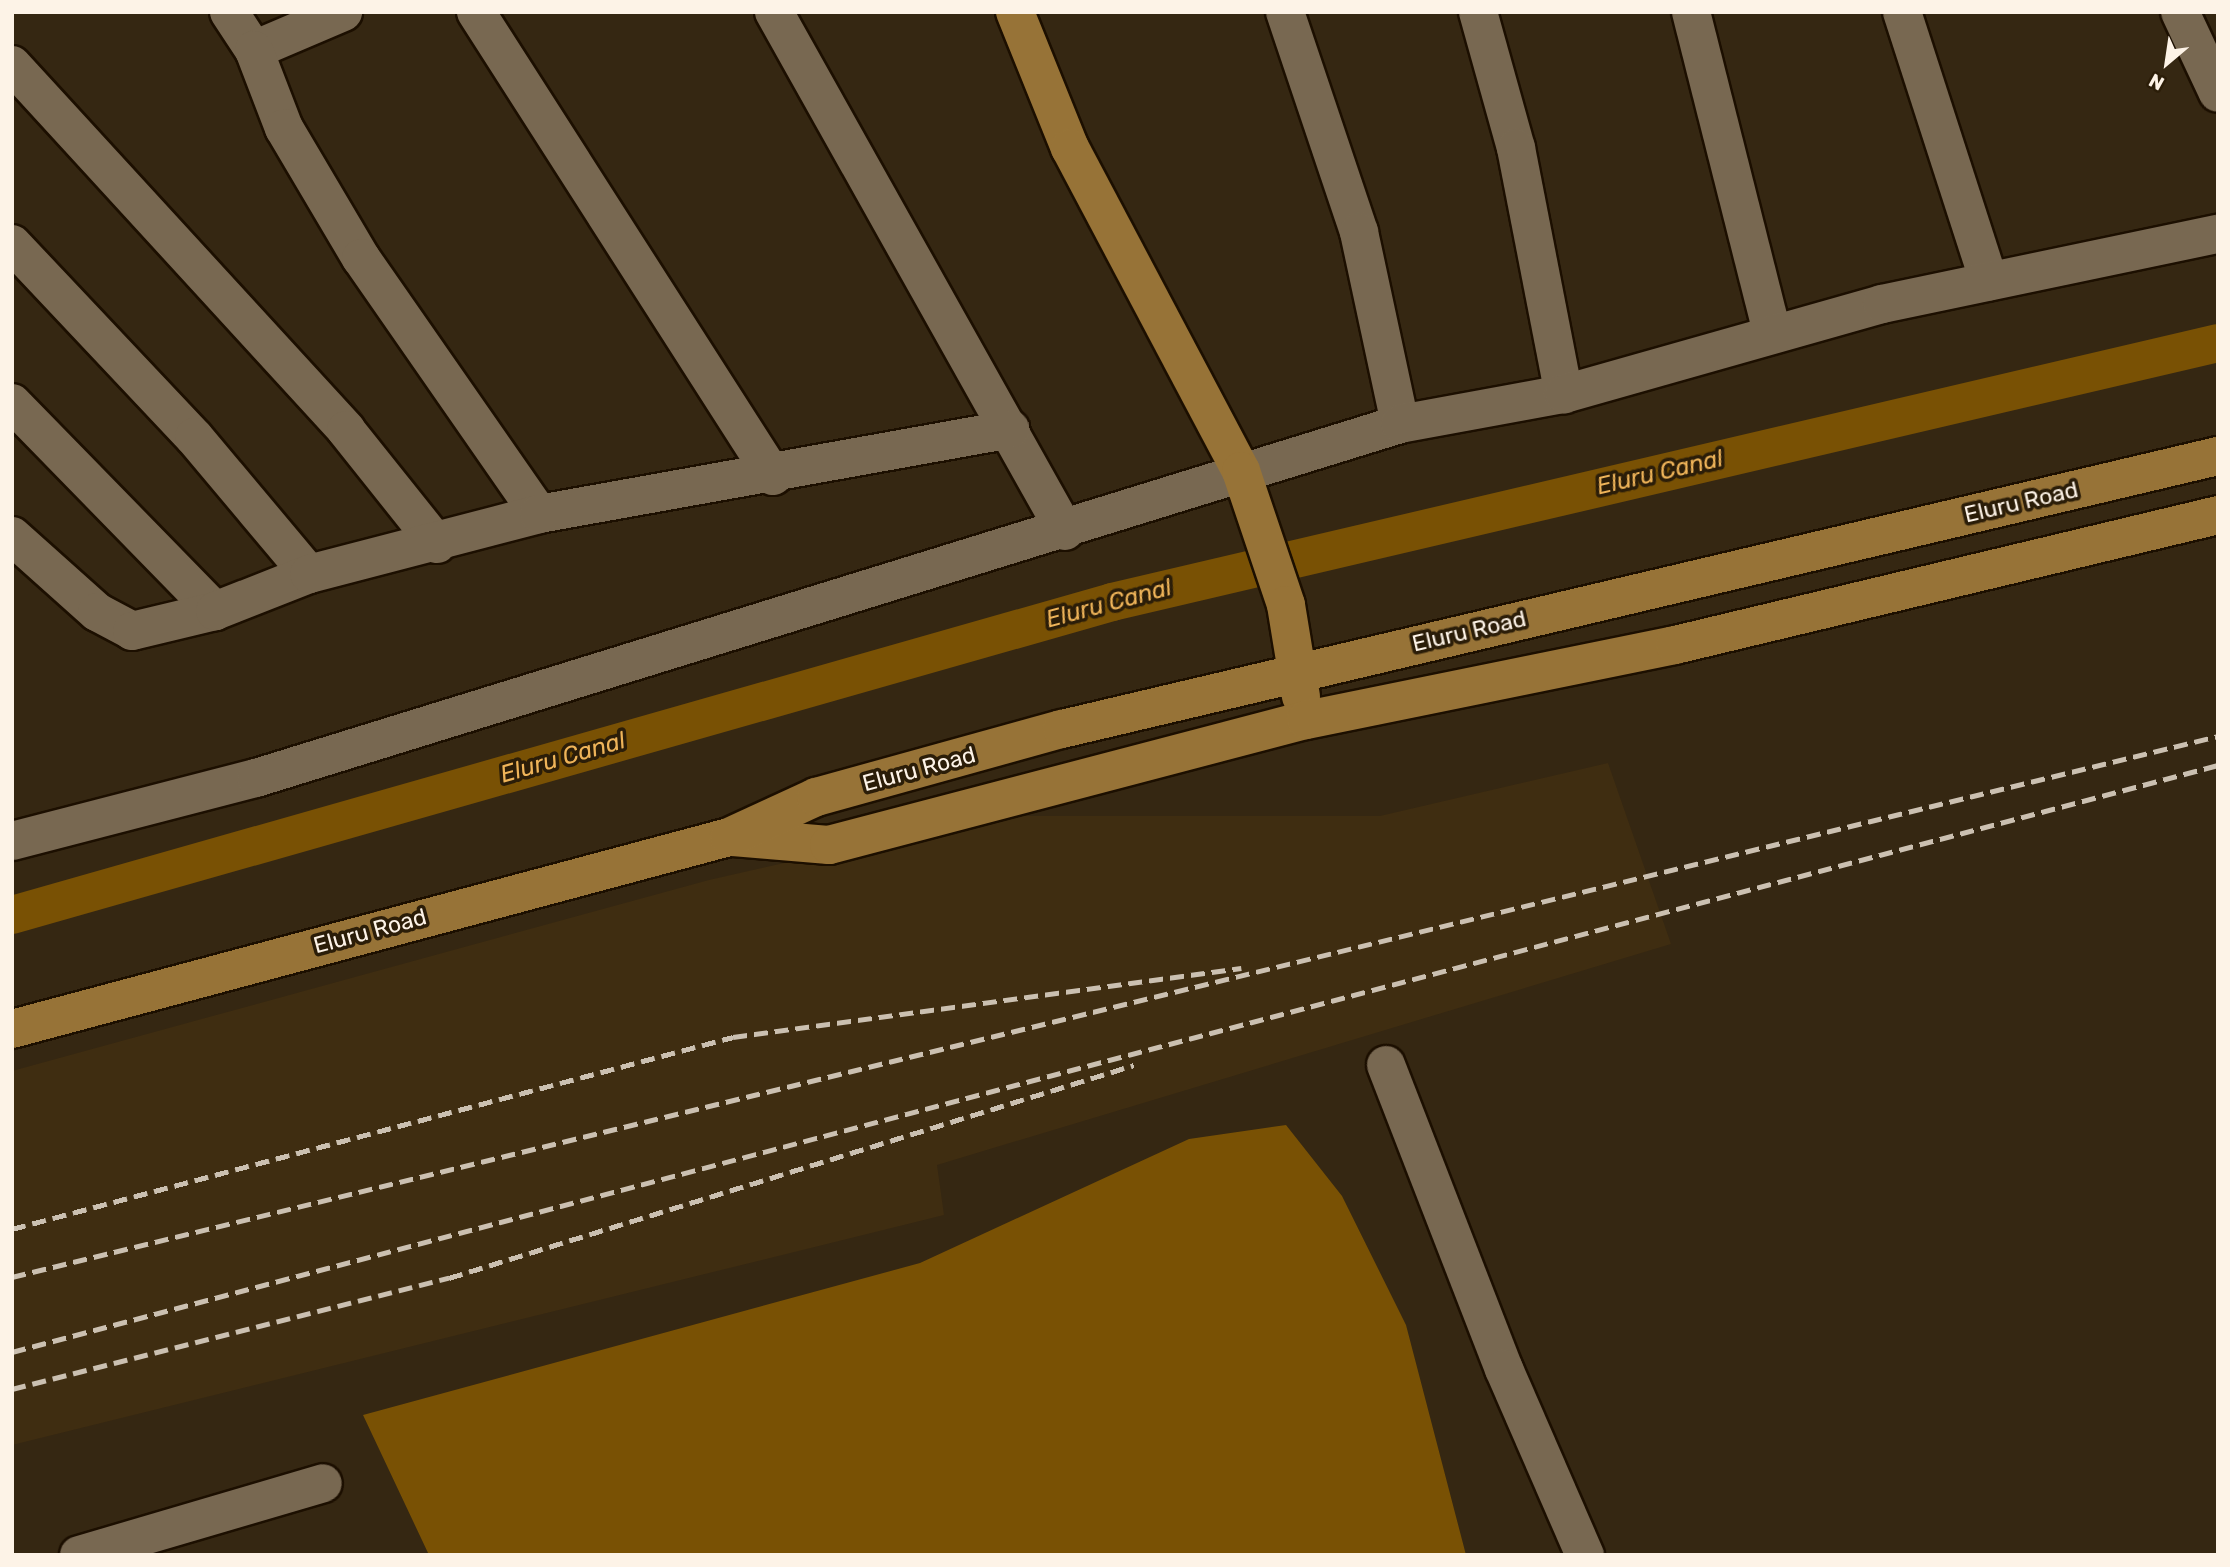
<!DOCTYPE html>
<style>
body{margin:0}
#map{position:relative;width:2230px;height:1567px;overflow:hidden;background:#352712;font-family:Rubik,sans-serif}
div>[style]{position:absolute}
.built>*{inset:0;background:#3f2d11}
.water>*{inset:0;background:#795104}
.canal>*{height:38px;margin:-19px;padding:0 19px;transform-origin:19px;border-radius:19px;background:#795104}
.roads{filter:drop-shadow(2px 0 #1c0f00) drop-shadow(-2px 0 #1c0f00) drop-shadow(0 2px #1c0f00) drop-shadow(0 -2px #1c0f00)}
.minor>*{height:38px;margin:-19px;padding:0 19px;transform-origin:19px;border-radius:19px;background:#786851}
.major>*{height:38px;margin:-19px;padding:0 19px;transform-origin:19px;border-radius:19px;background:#977337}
.rail>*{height:5px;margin-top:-2.5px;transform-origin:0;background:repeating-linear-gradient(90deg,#cbc0b1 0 14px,transparent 0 21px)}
span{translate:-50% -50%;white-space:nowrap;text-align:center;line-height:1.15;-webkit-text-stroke:7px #2b1d08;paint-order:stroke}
.street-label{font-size:23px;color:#fdf3e7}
.water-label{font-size:24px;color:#efb459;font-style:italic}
.frame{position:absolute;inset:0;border:14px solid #fdf3e7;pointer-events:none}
.north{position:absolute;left:2132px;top:28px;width:70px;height:70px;-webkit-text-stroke:5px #2b1d08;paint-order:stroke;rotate:209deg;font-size:19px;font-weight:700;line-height:28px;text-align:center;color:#fdf3e7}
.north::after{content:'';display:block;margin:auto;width:24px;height:32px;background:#fdf3e7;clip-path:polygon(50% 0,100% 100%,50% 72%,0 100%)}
</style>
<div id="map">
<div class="built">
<div style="clip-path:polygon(1608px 763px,1671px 944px,937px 1165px,944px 1215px,12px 1445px,12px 1071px,709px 880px,992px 816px,1380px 816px)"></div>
</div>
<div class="water">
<div style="clip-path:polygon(1286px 1125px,1342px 1196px,1406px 1325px,1466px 1555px,429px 1555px,363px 1415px,920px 1263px,1189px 1139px)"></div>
</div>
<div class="canal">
<div style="left:12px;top:915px;width:1144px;rotate:-15.88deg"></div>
<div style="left:1112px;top:602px;width:1136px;rotate:-13.18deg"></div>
</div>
<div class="roads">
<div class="minor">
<div style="left:229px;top:12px;width:45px;rotate:56.7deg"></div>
<div style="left:254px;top:50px;width:97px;rotate:-23.1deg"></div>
<div style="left:476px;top:12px;width:551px;rotate:57.38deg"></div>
<div style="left:774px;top:12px;width:595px;rotate:60.72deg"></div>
<div style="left:1285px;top:12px;width:232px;rotate:71.4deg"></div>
<div style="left:1359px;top:232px;width:196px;rotate:77.9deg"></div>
<div style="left:1478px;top:12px;width:141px;rotate:74.4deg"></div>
<div style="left:1516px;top:148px;width:251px;rotate:79deg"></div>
<div style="left:1691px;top:12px;width:330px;rotate:75.8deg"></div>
<div style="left:1902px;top:12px;width:283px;rotate:72.1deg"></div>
<div style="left:2180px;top:12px;width:89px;rotate:64.9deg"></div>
<div style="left:254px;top:50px;width:84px;rotate:69deg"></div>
<div style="left:284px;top:128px;width:151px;rotate:59.4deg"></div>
<div style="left:361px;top:258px;width:312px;rotate:55.2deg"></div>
<div style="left:12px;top:65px;width:495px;rotate:47.5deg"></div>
<div style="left:346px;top:430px;width:146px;rotate:51.4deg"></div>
<div style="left:12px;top:244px;width:265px;rotate:46.7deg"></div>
<div style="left:194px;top:437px;width:179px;rotate:50deg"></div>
<div style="left:12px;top:403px;width:291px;rotate:45.7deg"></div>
<div style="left:12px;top:536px;width:114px;rotate:41.8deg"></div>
<div style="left:97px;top:612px;width:40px;rotate:28deg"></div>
<div style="left:132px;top:631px;width:85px;rotate:-13.5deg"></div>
<div style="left:215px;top:611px;width:101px;rotate:-21.5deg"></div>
<div style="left:309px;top:574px;width:238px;rotate:-14.6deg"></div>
<div style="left:539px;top:514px;width:479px;rotate:-10.2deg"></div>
<div style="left:12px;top:841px;width:252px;rotate:-14.5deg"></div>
<div style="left:256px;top:778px;width:1198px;rotate:-17.19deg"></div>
<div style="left:1400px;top:424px;width:167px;rotate:-10.4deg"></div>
<div style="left:1564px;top:394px;width:330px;rotate:-15.8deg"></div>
<div style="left:1882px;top:304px;width:343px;rotate:-11.8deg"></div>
<div style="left:1386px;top:1065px;width:326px;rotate:68.8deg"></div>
<div style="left:1504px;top:1369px;width:203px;rotate:66.5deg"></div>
<div style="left:79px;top:1555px;width:254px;rotate:-16.4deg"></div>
</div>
<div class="major">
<div style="left:1015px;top:12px;width:147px;rotate:68deg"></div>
<div style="left:1070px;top:148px;width:365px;rotate:62.1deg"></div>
<div style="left:1241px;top:471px;width:141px;rotate:71.4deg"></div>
<div style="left:1286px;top:605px;width:93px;rotate:80.7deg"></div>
<div style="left:733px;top:837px;width:96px;rotate:4.8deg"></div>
<div style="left:829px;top:845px;width:493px;rotate:-14.7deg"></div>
<div style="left:1306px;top:720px;width:377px;rotate:-11.5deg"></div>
<div style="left:1675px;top:645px;width:558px;rotate:-13.46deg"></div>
<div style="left:12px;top:1029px;width:742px;rotate:-14.99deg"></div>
<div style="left:729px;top:837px;width:96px;rotate:-24.7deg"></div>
<div style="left:816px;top:797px;width:255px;rotate:-15.5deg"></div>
<div style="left:1062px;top:729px;width:1188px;rotate:-13.29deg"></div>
</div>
</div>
<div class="rail">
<div style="left:12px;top:1229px;width:746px;rotate:-14.91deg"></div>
<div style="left:733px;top:1037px;width:513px;rotate:-7.73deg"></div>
<div style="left:12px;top:1277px;width:2271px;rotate:-13.78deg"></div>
<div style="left:12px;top:1352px;width:2283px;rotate:-14.9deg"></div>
<div style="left:12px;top:1389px;width:451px;rotate:-14.3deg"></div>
<div style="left:449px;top:1278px;width:717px;rotate:-17.27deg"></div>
</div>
<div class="street-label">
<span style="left:2021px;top:502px;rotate:-13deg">Eluru Road</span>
<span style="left:1469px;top:631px;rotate:-13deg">Eluru Road</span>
<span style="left:919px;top:769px;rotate:-15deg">Eluru Road</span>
<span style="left:370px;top:931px;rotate:-15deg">Eluru Road</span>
</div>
<div class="water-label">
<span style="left:1660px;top:473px;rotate:-13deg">Eluru Canal</span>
<span style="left:1109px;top:604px;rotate:-15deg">Eluru Canal</span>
<span style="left:563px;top:758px;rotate:-16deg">Eluru Canal</span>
</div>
<div class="frame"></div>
<div class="north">N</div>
</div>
